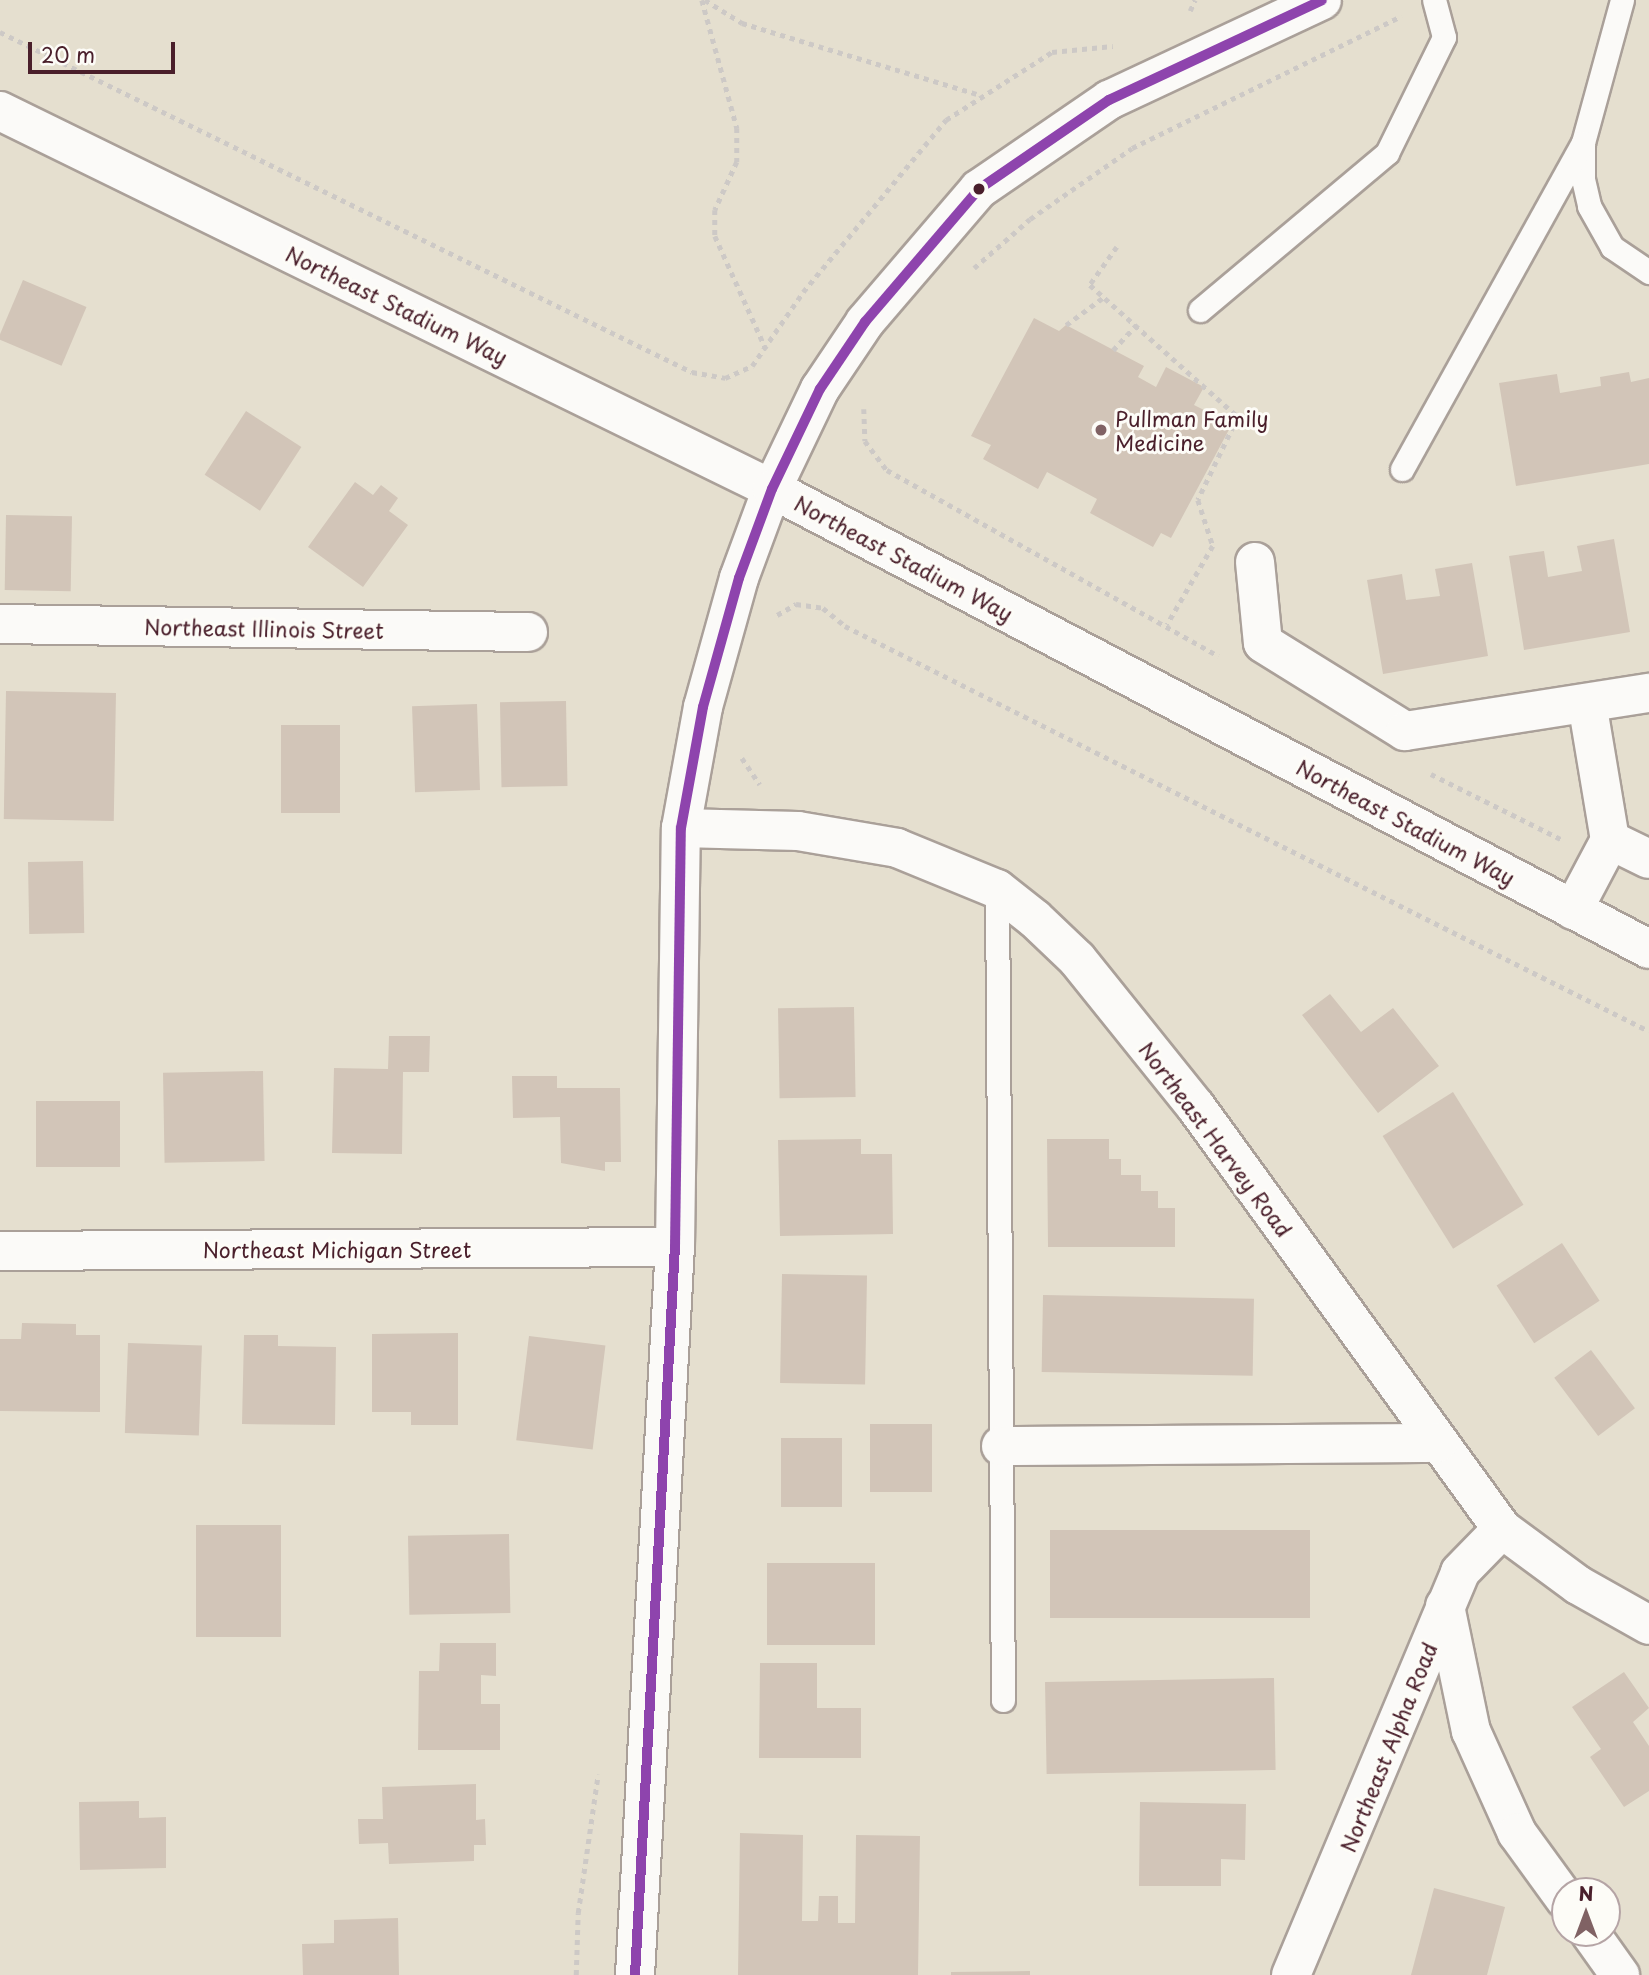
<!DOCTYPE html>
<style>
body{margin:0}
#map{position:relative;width:1649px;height:1975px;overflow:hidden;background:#e5dfcf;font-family:"Playpen Sans",sans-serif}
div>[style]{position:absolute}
.building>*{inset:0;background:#d2c5b8;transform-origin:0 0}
.path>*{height:4.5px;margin-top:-2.25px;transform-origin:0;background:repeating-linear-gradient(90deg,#cdc9c6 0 5px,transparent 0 10px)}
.roads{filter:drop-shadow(2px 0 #aaa099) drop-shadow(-2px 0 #aaa099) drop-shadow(0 2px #aaa099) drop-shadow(0 -2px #aaa099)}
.service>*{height:23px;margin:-11.5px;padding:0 11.5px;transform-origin:11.5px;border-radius:11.5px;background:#fbfaf8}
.minor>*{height:38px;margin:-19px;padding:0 19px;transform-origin:19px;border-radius:19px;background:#fbfaf8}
.tertiary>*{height:38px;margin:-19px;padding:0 19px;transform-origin:19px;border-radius:19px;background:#fbfaf8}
.secondary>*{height:38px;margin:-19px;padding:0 19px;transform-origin:19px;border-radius:19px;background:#fbfaf8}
.bus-1>*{height:10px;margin:-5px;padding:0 5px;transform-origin:5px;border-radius:5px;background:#8e44ad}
.dots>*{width:19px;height:19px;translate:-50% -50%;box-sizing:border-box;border:4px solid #fdfcf7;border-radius:50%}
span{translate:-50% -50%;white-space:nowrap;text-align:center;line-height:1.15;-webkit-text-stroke:6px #fdfcf7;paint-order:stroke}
.street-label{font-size:21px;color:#4a1f2b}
.poi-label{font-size:21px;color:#4a1f2b}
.left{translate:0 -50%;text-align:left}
.north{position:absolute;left:1551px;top:1877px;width:70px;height:70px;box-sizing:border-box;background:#fdfcf7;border:2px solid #b5a4a5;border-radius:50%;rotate:0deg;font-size:19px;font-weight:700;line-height:28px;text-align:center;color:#4a1f2b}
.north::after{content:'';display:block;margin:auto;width:24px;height:32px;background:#806264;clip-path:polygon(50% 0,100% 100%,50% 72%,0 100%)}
.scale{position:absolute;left:28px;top:42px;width:147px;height:32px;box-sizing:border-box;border:4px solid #4a1f2b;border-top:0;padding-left:9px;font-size:21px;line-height:24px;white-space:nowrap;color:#4a1f2b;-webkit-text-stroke:5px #fdfcf7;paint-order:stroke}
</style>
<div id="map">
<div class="building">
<div style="left:23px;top:280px;width:69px;height:64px;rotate:23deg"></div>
<div style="clip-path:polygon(1034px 318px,1059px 331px,1066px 325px,1144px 366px,1138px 377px,1156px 387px,1166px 367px,1204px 387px,1194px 405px,1232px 424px,1171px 538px,1161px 533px,1153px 547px,1090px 513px,1097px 499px,1047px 472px,1038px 489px,983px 459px,991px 445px,971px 436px)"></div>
<div style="clip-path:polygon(1629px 372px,1631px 382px,1649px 378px,1649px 464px,1516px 486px,1499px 383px,1557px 374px,1560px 393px,1601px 386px,1600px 377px)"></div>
<div style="left:246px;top:411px;width:66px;height:76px;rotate:33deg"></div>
<div style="clip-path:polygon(355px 482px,373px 495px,381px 485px,398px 498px,389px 511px,408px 525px,363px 587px,308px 547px)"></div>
<div style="left:6px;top:515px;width:66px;height:75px;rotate:1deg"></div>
<div style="clip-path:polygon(1614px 539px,1630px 632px,1524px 650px,1509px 556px,1544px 551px,1548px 577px,1582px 571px,1577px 546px)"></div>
<div style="clip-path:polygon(1472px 563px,1488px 656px,1383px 674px,1367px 580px,1402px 574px,1406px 600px,1440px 596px,1435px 569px)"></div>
<div style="left:6px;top:691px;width:110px;height:128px;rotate:1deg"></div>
<div style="left:566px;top:701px;width:85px;height:66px;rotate:89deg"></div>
<div style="left:477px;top:704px;width:86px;height:65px;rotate:88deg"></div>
<div style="left:281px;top:725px;width:59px;height:88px"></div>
<div style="left:83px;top:861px;width:72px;height:55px;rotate:89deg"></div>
<div style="clip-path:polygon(1330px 994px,1361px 1032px,1393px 1008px,1439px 1066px,1378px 1113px,1302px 1015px)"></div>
<div style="left:854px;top:1007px;width:90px;height:76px;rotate:89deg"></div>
<div style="clip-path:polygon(389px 1036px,430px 1036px,429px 1072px,403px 1072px,402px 1154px,332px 1153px,334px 1068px,388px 1069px)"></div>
<div style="left:263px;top:1071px;width:90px;height:100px;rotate:89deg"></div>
<div style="clip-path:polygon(512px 1076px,557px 1076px,557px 1088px,620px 1088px,621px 1162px,605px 1162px,605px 1171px,561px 1163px,560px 1117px,513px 1118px)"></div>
<div style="left:1453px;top:1092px;width:133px;height:83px;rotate:58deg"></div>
<div style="left:36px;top:1101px;width:84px;height:66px"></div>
<div style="clip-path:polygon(861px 1139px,861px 1154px,892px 1154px,893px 1234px,780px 1236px,778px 1140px)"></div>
<div style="clip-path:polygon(1047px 1139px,1109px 1139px,1109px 1159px,1121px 1159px,1121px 1175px,1141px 1175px,1141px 1191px,1158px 1191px,1158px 1208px,1175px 1208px,1175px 1247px,1048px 1247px)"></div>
<div style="left:1562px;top:1243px;width:69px;height:78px;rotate:57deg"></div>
<div style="left:782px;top:1274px;width:85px;height:109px;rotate:1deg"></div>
<div style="left:1043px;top:1295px;width:211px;height:77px;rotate:1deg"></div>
<div style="clip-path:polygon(22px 1323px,76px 1324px,76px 1335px,100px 1335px,100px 1412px,0 1411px,0 1339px,21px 1339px)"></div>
<div style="clip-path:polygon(458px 1333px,458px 1425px,411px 1425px,411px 1412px,372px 1412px,372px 1334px)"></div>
<div style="clip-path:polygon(244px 1335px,278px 1335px,278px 1346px,336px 1347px,335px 1425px,242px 1424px)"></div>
<div style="left:529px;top:1336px;width:77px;height:105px;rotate:7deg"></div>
<div style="left:128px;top:1343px;width:74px;height:90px;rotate:2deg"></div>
<div style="left:1591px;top:1350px;width:73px;height:46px;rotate:53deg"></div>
<div style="left:870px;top:1424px;width:62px;height:68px"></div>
<div style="left:781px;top:1438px;width:61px;height:69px"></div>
<div style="left:196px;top:1525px;width:85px;height:112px"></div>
<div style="left:1310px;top:1530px;width:88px;height:260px;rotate:90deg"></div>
<div style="left:509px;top:1534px;width:79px;height:101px;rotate:89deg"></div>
<div style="left:767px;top:1563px;width:108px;height:82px"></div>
<div style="clip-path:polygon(440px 1643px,496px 1643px,496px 1676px,481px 1675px,481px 1704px,500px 1704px,500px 1750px,418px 1750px,419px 1671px,439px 1671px)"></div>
<div style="clip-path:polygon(760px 1663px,817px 1663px,817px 1708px,861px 1708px,861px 1758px,759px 1758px)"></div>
<div style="clip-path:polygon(1624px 1672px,1649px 1708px,1633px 1722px,1649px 1746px,1649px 1791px,1624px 1807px,1590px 1757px,1601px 1749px,1572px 1707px)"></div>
<div style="left:1274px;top:1678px;width:92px;height:229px;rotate:89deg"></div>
<div style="clip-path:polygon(476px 1784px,476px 1820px,485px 1819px,486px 1845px,474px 1845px,474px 1861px,389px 1864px,388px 1843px,359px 1844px,358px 1819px,383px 1819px,382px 1787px)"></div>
<div style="clip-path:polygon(139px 1801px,139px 1818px,166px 1817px,166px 1868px,80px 1870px,79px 1802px)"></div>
<div style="clip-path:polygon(1140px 1802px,1246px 1804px,1245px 1860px,1221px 1859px,1221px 1886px,1139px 1886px)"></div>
<div style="clip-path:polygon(740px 1833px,803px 1835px,802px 1921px,818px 1921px,819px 1896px,838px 1896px,838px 1923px,855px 1923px,856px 1835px,920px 1836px,918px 1975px,738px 1975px)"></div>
<div style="clip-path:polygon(1434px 1888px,1505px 1907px,1487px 1975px,1411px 1975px)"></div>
<div style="clip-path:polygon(398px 1918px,399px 1975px,303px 1975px,302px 1944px,334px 1943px,334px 1920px)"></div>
<div style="clip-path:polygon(1030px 1971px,1030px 1975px,951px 1975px,951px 1972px)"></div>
</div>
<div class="path">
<div style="left:702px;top:0;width:133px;rotate:74.7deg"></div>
<div style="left:737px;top:128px;width:34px;rotate:90deg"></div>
<div style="left:737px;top:162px;width:53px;rotate:114.6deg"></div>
<div style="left:715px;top:210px;width:26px;rotate:90deg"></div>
<div style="left:715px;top:236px;width:124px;rotate:65.7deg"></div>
<div style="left:705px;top:0;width:44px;rotate:31.9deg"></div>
<div style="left:742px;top:23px;width:245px;rotate:16.8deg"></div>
<div style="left:1190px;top:11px;width:12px;rotate:-66deg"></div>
<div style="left:0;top:32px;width:771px;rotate:26.17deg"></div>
<div style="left:692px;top:372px;width:34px;rotate:10deg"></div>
<div style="left:725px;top:378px;width:30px;rotate:-24deg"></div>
<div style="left:752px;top:366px;width:90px;rotate:-55.4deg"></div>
<div style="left:803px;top:292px;width:224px;rotate:-50.3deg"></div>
<div style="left:946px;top:120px;width:126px;rotate:-32.7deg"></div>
<div style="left:1052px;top:52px;width:61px;rotate:-5.6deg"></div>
<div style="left:1117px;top:247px;width:47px;rotate:125.4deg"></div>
<div style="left:1090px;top:285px;width:198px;rotate:41.7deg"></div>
<div style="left:1238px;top:417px;width:92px;rotate:115.7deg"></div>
<div style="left:1198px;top:500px;width:48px;rotate:71.9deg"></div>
<div style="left:1213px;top:546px;width:91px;rotate:120.2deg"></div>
<div style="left:974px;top:268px;width:74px;rotate:-41.2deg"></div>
<div style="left:1030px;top:219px;width:124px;rotate:-34.8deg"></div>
<div style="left:1132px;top:148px;width:300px;rotate:-26.1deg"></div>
<div style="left:1066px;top:325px;width:47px;rotate:-36.4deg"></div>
<div style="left:1113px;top:350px;width:34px;rotate:-47deg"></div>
<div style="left:864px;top:409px;width:32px;rotate:88deg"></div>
<div style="left:865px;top:441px;width:36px;rotate:53deg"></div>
<div style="left:887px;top:470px;width:380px;rotate:29.3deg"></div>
<div style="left:777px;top:615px;width:22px;rotate:-30deg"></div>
<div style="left:796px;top:604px;width:27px;rotate:8deg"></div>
<div style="left:823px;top:608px;width:28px;rotate:39deg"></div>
<div style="left:845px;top:626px;width:900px;rotate:26.74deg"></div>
<div style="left:742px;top:758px;width:32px;rotate:56deg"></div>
<div style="left:1431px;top:774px;width:145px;rotate:26.6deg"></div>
<div style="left:576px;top:1975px;width:62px;rotate:-88.2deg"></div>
<div style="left:578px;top:1913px;width:140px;rotate:-81.8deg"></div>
</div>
<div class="roads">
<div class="service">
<div style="left:1622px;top:0;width:148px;rotate:105.3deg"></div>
<div style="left:1583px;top:143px;width:36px;rotate:90deg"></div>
<div style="left:1583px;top:179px;width:28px;rotate:77deg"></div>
<div style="left:1589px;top:206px;width:47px;rotate:60.7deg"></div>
<div style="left:1612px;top:247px;width:45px;rotate:34deg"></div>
<div style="left:1200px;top:310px;width:244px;rotate:-40deg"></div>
<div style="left:1387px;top:153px;width:129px;rotate:-63.8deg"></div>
<div style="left:1444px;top:37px;width:38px;rotate:-105deg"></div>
<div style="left:1402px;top:469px;width:373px;rotate:-61deg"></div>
<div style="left:997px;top:889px;width:811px;rotate:89.58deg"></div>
</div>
<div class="minor">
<div style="left:1255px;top:562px;width:81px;rotate:84.4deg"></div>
<div style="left:1263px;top:643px;width:167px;rotate:31.8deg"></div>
<div style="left:1405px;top:731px;width:247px;rotate:-8.9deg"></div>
<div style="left:0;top:624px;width:528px;rotate:0.87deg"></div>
<div style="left:681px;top:828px;width:117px;rotate:1.5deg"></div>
<div style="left:798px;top:831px;width:100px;rotate:9.7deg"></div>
<div style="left:897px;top:848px;width:108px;rotate:22.3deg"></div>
<div style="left:997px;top:889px;width:48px;rotate:38.3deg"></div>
<div style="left:1035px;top:919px;width:58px;rotate:43.6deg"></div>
<div style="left:1077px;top:959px;width:190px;rotate:51.2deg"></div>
<div style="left:1196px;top:1107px;width:521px;rotate:54.05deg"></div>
<div style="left:1502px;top:1529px;width:94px;rotate:36.4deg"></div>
<div style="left:1578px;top:1585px;width:81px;rotate:29.4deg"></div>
<div style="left:1610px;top:840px;width:43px;rotate:26deg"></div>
<div style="left:1573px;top:910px;width:79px;rotate:-62.1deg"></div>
<div style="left:1610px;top:840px;width:139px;rotate:-99.5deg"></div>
<div style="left:0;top:1251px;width:675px;rotate:-0.34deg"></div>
<div style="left:1001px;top:1446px;width:437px;rotate:-0.4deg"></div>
<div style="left:1445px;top:1606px;width:128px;rotate:78.3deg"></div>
<div style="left:1471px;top:1731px;width:112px;rotate:65.7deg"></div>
<div style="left:1517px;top:1833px;width:82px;rotate:54deg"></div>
<div style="left:1590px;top:1933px;width:52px;rotate:54.5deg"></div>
<div style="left:1291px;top:1975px;width:437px;rotate:-67.2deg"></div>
<div style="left:1460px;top:1572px;width:60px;rotate:-45.7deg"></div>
</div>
<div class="tertiary">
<div style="left:635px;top:1975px;width:729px;rotate:-86.86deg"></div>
<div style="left:675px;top:1247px;width:419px;rotate:-89.2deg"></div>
<div style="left:681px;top:828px;width:123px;rotate:-79.7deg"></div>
<div style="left:703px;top:707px;width:134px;rotate:-74.4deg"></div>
<div style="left:739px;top:578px;width:95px;rotate:-69.7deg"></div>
<div style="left:772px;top:489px;width:111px;rotate:-64.4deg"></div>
<div style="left:820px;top:389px;width:81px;rotate:-56.1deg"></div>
<div style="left:865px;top:322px;width:175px;rotate:-49.4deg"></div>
<div style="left:979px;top:189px;width:158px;rotate:-34.4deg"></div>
<div style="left:1109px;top:100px;width:235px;rotate:-25.1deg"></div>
</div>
<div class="secondary">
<div style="left:0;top:111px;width:860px;rotate:26.09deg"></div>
<div style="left:772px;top:489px;width:990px;rotate:27.68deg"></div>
</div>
</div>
<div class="bus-1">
<div style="left:635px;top:1975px;width:729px;rotate:-86.86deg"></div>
<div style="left:675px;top:1247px;width:419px;rotate:-89.2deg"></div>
<div style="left:681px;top:828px;width:123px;rotate:-79.7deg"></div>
<div style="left:703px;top:707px;width:134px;rotate:-74.4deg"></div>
<div style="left:739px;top:578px;width:95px;rotate:-69.7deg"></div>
<div style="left:772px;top:489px;width:111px;rotate:-64.4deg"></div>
<div style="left:820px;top:389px;width:81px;rotate:-56.1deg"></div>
<div style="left:865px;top:322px;width:175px;rotate:-49.4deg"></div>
<div style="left:979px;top:189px;width:158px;rotate:-34.4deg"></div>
<div style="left:1109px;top:100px;width:235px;rotate:-25.1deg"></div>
</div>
<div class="dots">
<div style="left:979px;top:189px;background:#4a1f2b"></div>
<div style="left:1101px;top:430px;background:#806264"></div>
</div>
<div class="street-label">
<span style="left:397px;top:305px;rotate:26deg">Northeast Stadium Way</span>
<span style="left:904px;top:558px;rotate:28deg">Northeast Stadium Way</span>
<span style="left:264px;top:628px;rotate:1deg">Northeast Illinois Street</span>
<span style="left:1406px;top:822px;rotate:28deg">Northeast Stadium Way</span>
<span style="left:1216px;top:1139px;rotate:53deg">Northeast Harvey Road</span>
<span style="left:337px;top:1249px">Northeast Michigan Street</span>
<span style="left:1388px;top:1747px;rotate:-68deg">Northeast Alpha Road</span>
</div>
<div class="poi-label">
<span class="left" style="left:1115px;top:430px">Pullman Family<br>Medicine</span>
</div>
<div class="north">N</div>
<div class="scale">20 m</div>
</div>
